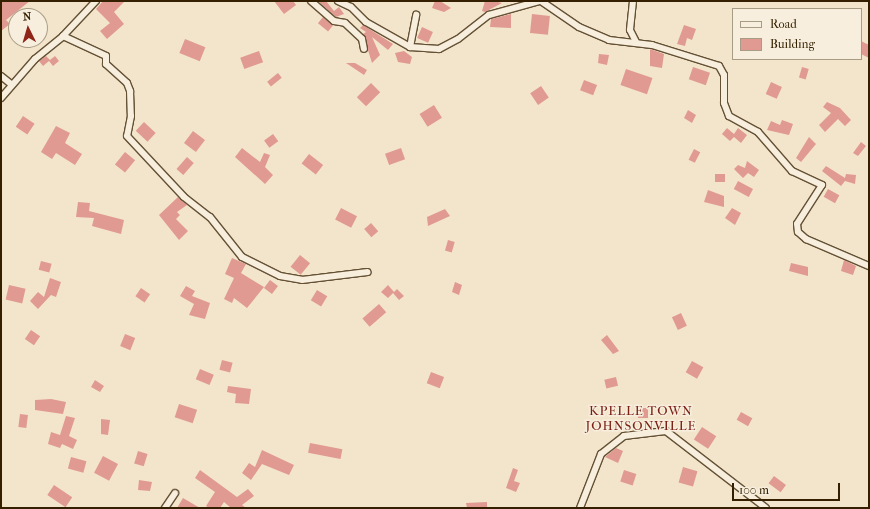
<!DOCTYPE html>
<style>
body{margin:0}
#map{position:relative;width:870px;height:509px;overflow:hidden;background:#f3e5cb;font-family:"IM FELL French Canon",serif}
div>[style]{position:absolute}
.building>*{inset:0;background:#e09a92;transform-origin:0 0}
.roads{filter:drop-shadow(1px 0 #645134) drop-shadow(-1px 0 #645134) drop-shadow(0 1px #645134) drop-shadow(0 -1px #645134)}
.street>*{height:6px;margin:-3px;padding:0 3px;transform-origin:3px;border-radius:3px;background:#f7eedd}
span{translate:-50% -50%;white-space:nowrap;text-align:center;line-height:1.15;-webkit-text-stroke:3px #f7eedd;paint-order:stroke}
.quarter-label{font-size:13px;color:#7a1f14;letter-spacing:1px}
.frame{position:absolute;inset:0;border:2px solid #342001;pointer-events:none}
.legend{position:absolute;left:732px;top:8px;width:130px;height:52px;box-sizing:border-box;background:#f7eedd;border:1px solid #a99c85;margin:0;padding:5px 7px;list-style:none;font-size:12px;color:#342001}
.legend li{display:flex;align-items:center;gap:8px;height:20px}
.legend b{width:20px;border:1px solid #a99c85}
.north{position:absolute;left:8px;top:8px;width:40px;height:40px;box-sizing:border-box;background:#f7eedd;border:1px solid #a99c85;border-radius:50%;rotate:355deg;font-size:11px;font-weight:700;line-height:16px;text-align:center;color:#342001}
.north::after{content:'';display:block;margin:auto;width:14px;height:18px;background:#8f2418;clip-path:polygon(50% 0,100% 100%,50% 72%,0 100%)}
.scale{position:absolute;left:732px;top:483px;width:108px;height:18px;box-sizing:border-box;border:2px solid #342001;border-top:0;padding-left:5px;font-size:12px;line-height:14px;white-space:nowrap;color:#342001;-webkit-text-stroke:3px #f7eedd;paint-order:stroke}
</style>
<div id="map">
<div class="building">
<div style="clip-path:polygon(1px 1px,30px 1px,6px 20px,10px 24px,1px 31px)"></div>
<div style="clip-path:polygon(103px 1px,125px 1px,114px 12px,124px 24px,107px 39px,100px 31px,110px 23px,96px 9px)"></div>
<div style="clip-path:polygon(274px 1px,293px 1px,296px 5px,284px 14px)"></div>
<div style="clip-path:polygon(318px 1px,326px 1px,334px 11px,339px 7px,344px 14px,336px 17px)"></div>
<div style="clip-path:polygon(435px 1px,440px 1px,451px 8px,444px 12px,432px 8px)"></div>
<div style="clip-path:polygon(485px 1px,494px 1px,502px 3px,485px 12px,482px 11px)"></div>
<div style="clip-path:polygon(511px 14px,511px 28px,490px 27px,491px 19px)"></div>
<div style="left:532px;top:14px;width:18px;height:19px;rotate:6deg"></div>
<div style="left:323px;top:17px;width:13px;height:8px;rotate:39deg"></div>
<div style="clip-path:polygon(363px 25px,393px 44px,388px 50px,372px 37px,380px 55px,372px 63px,363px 34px,366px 32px,360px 28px)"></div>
<div style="clip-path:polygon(684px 25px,696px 29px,692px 40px,687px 38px,685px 46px,677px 44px)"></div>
<div style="left:422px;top:27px;width:12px;height:12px;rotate:24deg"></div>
<div style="left:185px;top:39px;width:22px;height:15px;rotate:22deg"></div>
<div style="clip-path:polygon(861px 41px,869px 45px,869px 58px,861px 54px)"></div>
<div style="clip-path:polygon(650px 49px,664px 54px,662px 68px,650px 66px)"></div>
<div style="left:259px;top:51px;width:12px;height:20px;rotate:70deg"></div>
<div style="clip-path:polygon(404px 51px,412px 57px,410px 64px,398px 62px,395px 53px)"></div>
<div style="clip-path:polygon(599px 54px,609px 55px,607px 65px,598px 63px)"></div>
<div style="clip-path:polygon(46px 56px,50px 60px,55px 56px,59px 61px,53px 66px,49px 61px,43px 66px,39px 61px)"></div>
<div style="clip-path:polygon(346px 63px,355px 63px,367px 70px,364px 75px)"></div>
<div style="left:693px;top:67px;width:18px;height:13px;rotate:19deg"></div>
<div style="left:802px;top:67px;width:7px;height:11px;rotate:16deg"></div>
<div style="left:626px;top:69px;width:28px;height:17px;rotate:19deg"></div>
<div style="left:278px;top:73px;width:6px;height:14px;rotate:51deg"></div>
<div style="left:584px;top:80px;width:14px;height:11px;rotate:21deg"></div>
<div style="left:771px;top:82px;width:12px;height:13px;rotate:24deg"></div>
<div style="left:371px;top:83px;width:13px;height:20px;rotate:45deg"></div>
<div style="left:541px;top:86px;width:14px;height:13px;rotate:56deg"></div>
<div style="clip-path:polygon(827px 102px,840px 108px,851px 120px,845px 126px,838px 119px,825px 132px,819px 125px,831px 113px,823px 107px)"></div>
<div style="left:434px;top:105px;width:15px;height:17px;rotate:58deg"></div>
<div style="clip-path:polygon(688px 110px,696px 115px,692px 123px,684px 118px)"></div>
<div style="left:23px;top:116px;width:14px;height:13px;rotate:34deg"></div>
<div style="clip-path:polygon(782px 120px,793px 124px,789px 135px,767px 130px,771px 121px,780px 125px)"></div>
<div style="left:144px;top:122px;width:16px;height:12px;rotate:43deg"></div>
<div style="clip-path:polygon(56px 126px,70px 133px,65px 143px,82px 154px,75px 165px,56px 153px,52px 159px,41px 152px)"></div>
<div style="clip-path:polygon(727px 128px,734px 134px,738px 128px,747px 135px,741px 143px,734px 137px,730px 141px,722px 134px)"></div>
<div style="left:193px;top:131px;width:15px;height:15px;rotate:37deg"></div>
<div style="left:273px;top:134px;width:9px;height:11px;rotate:54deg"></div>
<div style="clip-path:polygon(809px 137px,816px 144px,801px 162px,796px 158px)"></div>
<div style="clip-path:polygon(861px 142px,866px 146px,858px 156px,853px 153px)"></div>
<div style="clip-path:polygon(242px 148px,260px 162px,264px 153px,270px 155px,265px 167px,273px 175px,265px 184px,235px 157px)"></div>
<div style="left:401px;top:148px;width:12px;height:17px;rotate:70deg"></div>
<div style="left:694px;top:149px;width:7px;height:12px;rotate:27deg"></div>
<div style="left:125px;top:152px;width:13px;height:16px;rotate:39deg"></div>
<div style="left:309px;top:154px;width:18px;height:12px;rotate:38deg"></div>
<div style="left:187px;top:157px;width:9px;height:16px;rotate:41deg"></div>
<div style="clip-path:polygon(747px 161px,759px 170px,754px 177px,748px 173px,743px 178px,734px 169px,738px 165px,745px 168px)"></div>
<div style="clip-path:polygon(826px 166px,845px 178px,846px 174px,856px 175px,855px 184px,845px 181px,841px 186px,822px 171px)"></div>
<div style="left:715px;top:174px;width:10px;height:8px"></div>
<div style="left:738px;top:181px;width:17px;height:9px;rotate:28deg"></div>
<div style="left:828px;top:189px;width:13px;height:9px;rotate:29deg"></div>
<div style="clip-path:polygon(708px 190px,724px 196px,724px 207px,704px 202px)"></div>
<div style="clip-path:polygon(178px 197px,187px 205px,177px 212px,180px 215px,176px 219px,188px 231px,179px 240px,159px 215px)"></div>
<div style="clip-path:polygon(78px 202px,90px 203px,89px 211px,124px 220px,121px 234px,92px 226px,94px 218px,76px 217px)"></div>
<div style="left:341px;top:208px;width:18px;height:13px;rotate:27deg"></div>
<div style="clip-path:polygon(732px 208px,741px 213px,735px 225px,725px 218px)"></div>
<div style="clip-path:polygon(445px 209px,450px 216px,428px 226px,427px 217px)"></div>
<div style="left:371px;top:223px;width:11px;height:9px;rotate:49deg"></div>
<div style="left:448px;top:240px;width:7px;height:11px;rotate:16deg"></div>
<div style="left:300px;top:255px;width:13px;height:15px;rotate:39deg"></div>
<div style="clip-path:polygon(232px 258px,246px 264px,241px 273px,264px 287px,247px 308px,234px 298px,232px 303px,224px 299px,234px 278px,225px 274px)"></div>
<div style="clip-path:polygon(844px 260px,856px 266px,853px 275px,841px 271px)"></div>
<div style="left:41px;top:261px;width:11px;height:9px;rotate:15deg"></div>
<div style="clip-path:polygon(791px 263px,808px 267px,808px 276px,789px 271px)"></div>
<div style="clip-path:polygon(50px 278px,61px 282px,56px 297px,51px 295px,38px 309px,30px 301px,38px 292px,44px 297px)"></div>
<div style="left:270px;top:280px;width:10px;height:10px;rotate:37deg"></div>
<div style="clip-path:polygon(455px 282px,462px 285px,459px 295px,452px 292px)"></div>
<div style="left:9px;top:285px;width:17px;height:15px;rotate:13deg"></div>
<div style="clip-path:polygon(388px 285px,394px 292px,397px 289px,404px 296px,399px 300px,393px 293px,388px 298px,381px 292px)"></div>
<div style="clip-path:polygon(186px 286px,195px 291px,192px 296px,210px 303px,205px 319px,189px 315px,194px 304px,180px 296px)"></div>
<div style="left:141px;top:288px;width:11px;height:10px;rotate:34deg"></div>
<div style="left:317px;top:290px;width:12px;height:12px;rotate:31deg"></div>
<div style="left:379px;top:304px;width:11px;height:22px;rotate:49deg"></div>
<div style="left:681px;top:313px;width:14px;height:10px;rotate:65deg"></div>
<div style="left:31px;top:330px;width:11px;height:11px;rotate:34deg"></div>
<div style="left:125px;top:334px;width:11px;height:13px;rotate:22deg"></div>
<div style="clip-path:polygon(607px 335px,619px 351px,613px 354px,601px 340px)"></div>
<div style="left:222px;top:360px;width:11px;height:10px;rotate:15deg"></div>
<div style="left:692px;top:361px;width:13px;height:13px;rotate:29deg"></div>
<div style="left:200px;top:369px;width:15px;height:11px;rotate:23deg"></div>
<div style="left:431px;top:372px;width:14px;height:12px;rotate:21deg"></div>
<div style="left:616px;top:377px;width:9px;height:12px;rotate:77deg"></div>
<div style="clip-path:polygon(95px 380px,104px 386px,100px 392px,91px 387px)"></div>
<div style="clip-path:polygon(228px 386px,251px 389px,249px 404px,235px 403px,236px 394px,227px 392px)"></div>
<div style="clip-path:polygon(51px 399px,66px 402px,63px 414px,35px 410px,35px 400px)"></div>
<div style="left:179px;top:404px;width:19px;height:14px;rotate:18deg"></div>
<div style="left:638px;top:408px;width:10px;height:10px"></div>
<div style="left:741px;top:412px;width:13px;height:9px;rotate:29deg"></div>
<div style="left:20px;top:414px;width:8px;height:13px;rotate:7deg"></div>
<div style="clip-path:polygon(66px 416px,75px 418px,69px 436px,77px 440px,73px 449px,62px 444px,60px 448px,48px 444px,51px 432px,60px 435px)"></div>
<div style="clip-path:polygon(101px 419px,110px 420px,108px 435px,101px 434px)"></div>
<div style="left:702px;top:427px;width:17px;height:15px;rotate:33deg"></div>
<div style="left:310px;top:443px;width:33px;height:10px;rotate:11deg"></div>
<div style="clip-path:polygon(616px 448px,623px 451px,618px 463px,605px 457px)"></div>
<div style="clip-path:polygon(262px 450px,294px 465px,289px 475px,262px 464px,251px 480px,242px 473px,249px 463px,255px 467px)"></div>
<div style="left:138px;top:451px;width:10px;height:13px;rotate:17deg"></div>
<div style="left:103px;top:456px;width:17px;height:19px;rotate:28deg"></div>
<div style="left:71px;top:457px;width:16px;height:12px;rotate:15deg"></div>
<div style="left:683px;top:467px;width:15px;height:16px;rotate:16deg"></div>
<div style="clip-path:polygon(513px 468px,518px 470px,514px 481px,520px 483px,516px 492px,506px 488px)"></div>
<div style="clip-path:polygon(200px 470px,237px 497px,248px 489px,254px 496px,242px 505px,246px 508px,231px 508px,224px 502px,220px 508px,209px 508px,206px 506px,215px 492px,195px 478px)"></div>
<div style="left:624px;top:470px;width:13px;height:12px;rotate:18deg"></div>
<div style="left:774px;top:476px;width:15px;height:9px;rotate:37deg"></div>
<div style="clip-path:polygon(139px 480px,152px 482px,150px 491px,138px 490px)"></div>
<div style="left:54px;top:485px;width:22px;height:12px;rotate:34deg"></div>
<div style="clip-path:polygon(183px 498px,200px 508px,177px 508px)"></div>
<div style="clip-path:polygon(487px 502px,487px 508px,467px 508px,466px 503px)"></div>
</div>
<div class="roads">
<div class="street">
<div style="left:311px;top:1px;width:30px;rotate:41deg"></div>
<div style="left:334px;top:21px;width:11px;rotate:10deg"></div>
<div style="left:345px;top:23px;width:23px;rotate:43deg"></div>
<div style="left:362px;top:39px;width:10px;rotate:79deg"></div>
<div style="left:338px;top:1px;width:14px;rotate:25deg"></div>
<div style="left:351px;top:7px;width:21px;rotate:45deg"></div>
<div style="left:366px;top:22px;width:51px;rotate:29.6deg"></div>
<div style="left:410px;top:47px;width:29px;rotate:4deg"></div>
<div style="left:439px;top:49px;width:21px;rotate:-28deg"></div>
<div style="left:458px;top:39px;width:39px;rotate:-38deg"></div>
<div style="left:489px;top:15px;width:53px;rotate:-15.4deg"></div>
<div style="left:541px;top:1px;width:46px;rotate:34.4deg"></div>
<div style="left:579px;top:27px;width:33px;rotate:23deg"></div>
<div style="left:609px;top:40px;width:43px;rotate:6.6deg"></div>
<div style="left:652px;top:45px;width:70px;rotate:17.4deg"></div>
<div style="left:719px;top:66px;width:10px;rotate:61deg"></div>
<div style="left:724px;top:75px;width:28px;rotate:90deg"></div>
<div style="left:724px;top:103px;width:14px;rotate:69deg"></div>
<div style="left:729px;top:116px;width:33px;rotate:29deg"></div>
<div style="left:758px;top:132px;width:52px;rotate:48.9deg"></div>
<div style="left:792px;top:171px;width:33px;rotate:25deg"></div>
<div style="left:822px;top:185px;width:46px;rotate:122.7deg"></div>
<div style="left:797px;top:224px;width:8px;rotate:83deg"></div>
<div style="left:798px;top:232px;width:11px;rotate:41deg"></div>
<div style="left:806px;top:239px;width:69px;rotate:23.2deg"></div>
<div style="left:633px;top:1px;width:29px;rotate:96deg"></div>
<div style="left:630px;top:30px;width:13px;rotate:63deg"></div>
<div style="left:63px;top:36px;width:47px;rotate:24.9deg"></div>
<div style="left:106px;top:56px;width:8px;rotate:90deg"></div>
<div style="left:106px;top:64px;width:28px;rotate:42deg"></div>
<div style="left:127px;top:83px;width:9px;rotate:69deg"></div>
<div style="left:130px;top:91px;width:25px;rotate:88deg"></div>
<div style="left:131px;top:116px;width:20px;rotate:101deg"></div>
<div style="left:127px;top:136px;width:83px;rotate:46.9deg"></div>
<div style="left:184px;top:197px;width:33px;rotate:38deg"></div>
<div style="left:210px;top:217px;width:51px;rotate:51.3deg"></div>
<div style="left:242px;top:257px;width:42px;rotate:26.6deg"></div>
<div style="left:280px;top:276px;width:22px;rotate:10deg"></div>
<div style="left:302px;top:280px;width:66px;rotate:-6.9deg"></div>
<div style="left:410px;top:47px;width:33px;rotate:-79deg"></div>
<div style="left:1px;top:76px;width:13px;rotate:39deg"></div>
<div style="left:1px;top:98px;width:52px;rotate:-48.9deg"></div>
<div style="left:35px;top:59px;width:36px;rotate:-39deg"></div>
<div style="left:63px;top:36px;width:48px;rotate:-46.7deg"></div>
<div style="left:165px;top:508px;width:18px;rotate:-56deg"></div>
<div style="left:580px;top:508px;width:58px;rotate:-68.7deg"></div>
<div style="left:601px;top:454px;width:29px;rotate:-38deg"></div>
<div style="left:624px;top:436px;width:42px;rotate:-6.8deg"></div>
<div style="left:666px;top:431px;width:126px;rotate:37.6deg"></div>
</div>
</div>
<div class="quarter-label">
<span style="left:641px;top:419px">KPELLE TOWN<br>JOHNSONVILLE</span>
</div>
<div class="frame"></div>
<ul class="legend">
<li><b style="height:5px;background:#f7eedd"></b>Road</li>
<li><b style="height:11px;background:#e09a92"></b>Building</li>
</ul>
<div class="north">N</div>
<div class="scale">100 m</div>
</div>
